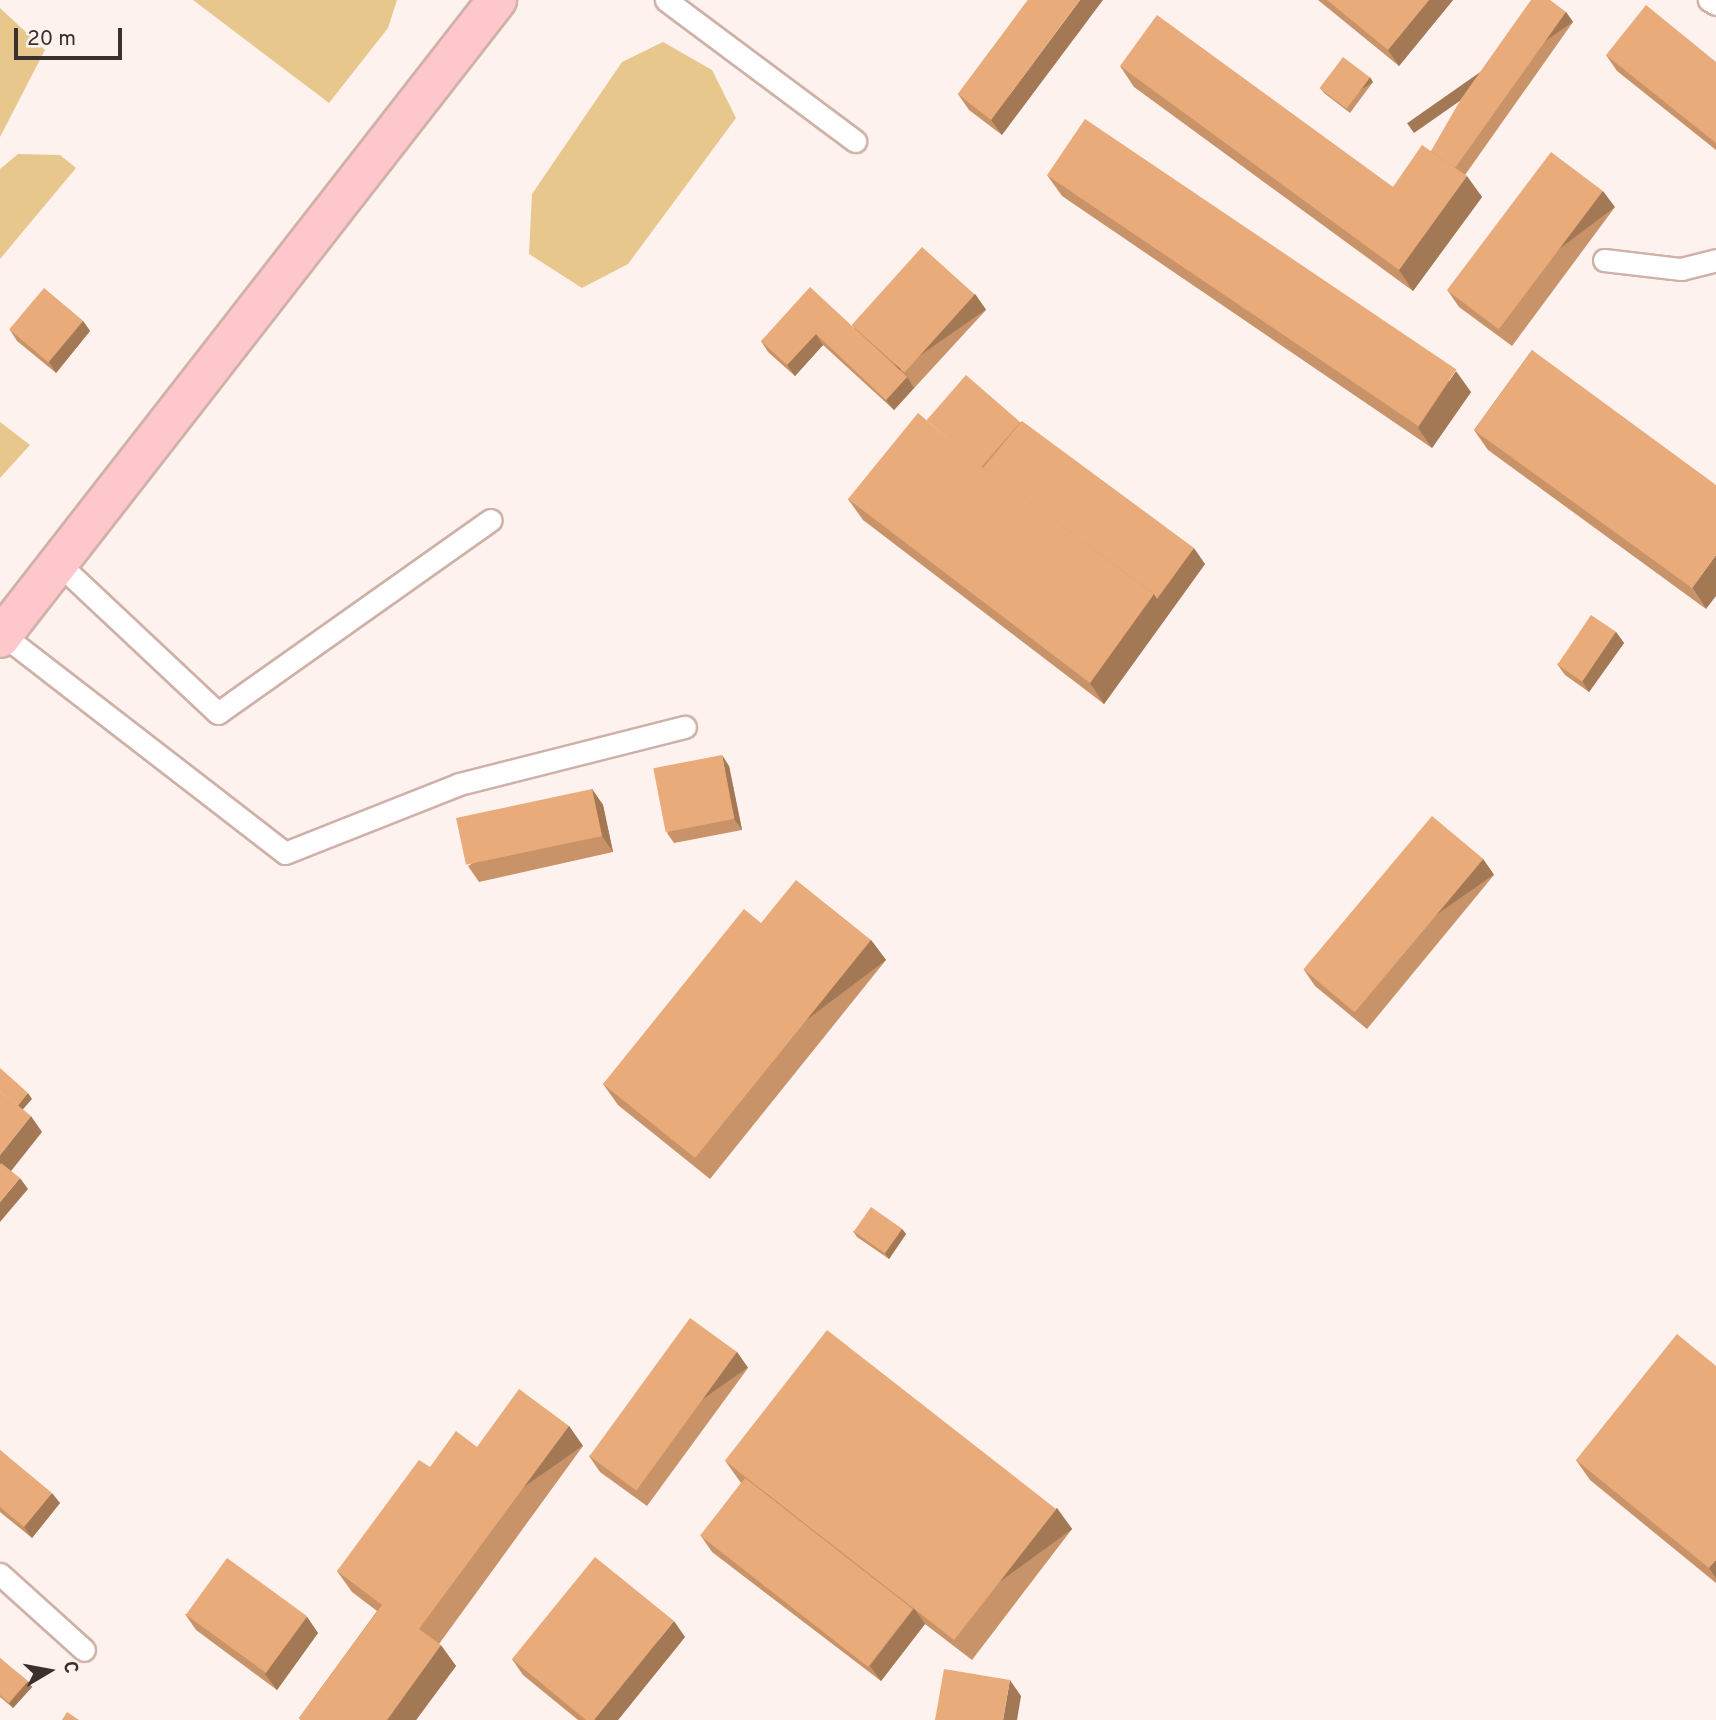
<!DOCTYPE html>
<meta charset="utf-8">
<style>
body{margin:0}
#map{position:relative;width:1716px;height:1720px;overflow:hidden;background:#fef2ee;font-family:Overpass,sans-serif}
div>[style]{position:absolute}
.green>*{inset:0;background:#e7c78c}
.roads{filter:drop-shadow(2px 0 #cfb1a8) drop-shadow(-2px 0 #cfb1a8) drop-shadow(0 2px #cfb1a8) drop-shadow(0 -2px #cfb1a8)}
.lane>*{height:21px;margin:-10.5px;padding:0 10.5px;transform-origin:10.5px;border-radius:10.5px;background:#fff}
.primary>*{height:38px;margin:-19px;padding:0 19px;transform-origin:19px;border-radius:19px;background:#fdc7cc}
.wall>*{inset:0;background:#c89368}
.shaded-wall>*{inset:0;background:#a37855;transform-origin:0 0}
.building>*{inset:0;background:#e9ab79;transform-origin:0 0}
span{translate:-50% -50%;white-space:nowrap;text-align:center;line-height:1.15;-webkit-text-stroke:5px #fef2ee;paint-order:stroke}
.north{position:absolute;left:14px;top:1636px;width:70px;height:70px;-webkit-text-stroke:5px #fef2ee;paint-order:stroke;rotate:80deg;font-size:19px;font-weight:700;line-height:28px;text-align:center;color:#3c302d}
.north::after{content:'';display:block;margin:auto;width:24px;height:32px;background:#3c302d;clip-path:polygon(50% 0,100% 100%,50% 72%,0 100%)}
.scale{position:absolute;left:14px;top:28px;width:108px;height:32px;box-sizing:border-box;border:4px solid #3c302d;border-top:0;padding-left:9px;font-size:21px;line-height:24px;white-space:nowrap;color:#3c302d;-webkit-text-stroke:5px #fef2ee;paint-order:stroke}
</style>
<div id="map">
<div class="green">
<div style="clip-path:polygon(193px 0,397px 0,388px 28px,329px 103px)"></div>
<div style="clip-path:polygon(0 8px,45px 50px,0 137px)"></div>
<div style="clip-path:polygon(663px 42px,712px 70px,736px 118px,628px 264px,582px 288px,529px 254px,532px 194px,622px 62px)"></div>
<div style="clip-path:polygon(18px 154px,60px 155px,76px 168px,0 259px,0 169px)"></div>
<div style="clip-path:polygon(0 422px,30px 445px,0 478px)"></div>
</div>
<div class="roads">
<div class="lane">
<div style="left:666px;top:0;width:236px;rotate:36.7deg"></div>
<div style="left:1709px;top:0;width:8px;rotate:30deg"></div>
<div style="left:1604px;top:260px;width:78px;rotate:6.7deg"></div>
<div style="left:1681px;top:269px;width:36px;rotate:-14deg"></div>
<div style="left:58px;top:563px;width:219px;rotate:43.2deg"></div>
<div style="left:218px;top:713px;width:334px;rotate:-35.3deg"></div>
<div style="left:3px;top:635px;width:356px;rotate:37.7deg"></div>
<div style="left:285px;top:853px;width:187px;rotate:-21.6deg"></div>
<div style="left:459px;top:784px;width:233px;rotate:-14.2deg"></div>
<div style="left:0;top:1574px;width:113px;rotate:42.1deg"></div>
</div>
<div class="primary">
<div style="left:0;top:638px;width:809px;rotate:-52.08deg"></div>
</div>
</div>
<div class="wall">
<div style="clip-path:polygon(1028px 0,1002px 135px,969px 110px,958px 94px)"></div>
<div style="clip-path:polygon(1318px 0,1453px 0,1399px 66px)"></div>
<div style="clip-path:polygon(1566px 12px,1573px 22px,1465px 175px,1482px 197px,1413px 291px,1134px 87px,1120px 66px,1393px 187px,1431px 151px)"></div>
<div style="clip-path:polygon(1606px 55px,1716px 62px,1716px 150px,1617px 71px)"></div>
<div style="clip-path:polygon(1373px 82px,1350px 113px,1324px 93px,1320px 88px)"></div>
<div style="clip-path:polygon(1047px 175px,1471px 392px,1432px 448px,1062px 196px)"></div>
<div style="clip-path:polygon(1615px 207px,1512px 346px,1459px 307px,1448px 291px)"></div>
<div style="clip-path:polygon(975px 294px,986px 310px,894px 410px,823px 345px,795px 376px,768px 352px,761px 341px,855px 329px,852px 325px)"></div>
<div style="clip-path:polygon(83px 321px,90px 331px,56px 373px,17px 341px,10px 330px)"></div>
<div style="clip-path:polygon(1532px 350px,1706px 609px,1488px 450px,1474px 430px)"></div>
<div style="clip-path:polygon(1021px 422px,1205px 564px,1104px 704px,863px 520px,848px 499px)"></div>
<div style="clip-path:polygon(1616px 632px,1624px 643px,1589px 692px,1565px 675px,1557px 664px)"></div>
<div style="clip-path:polygon(729px 766px,742px 830px,674px 843px,667px 833px)"></div>
<div style="clip-path:polygon(592px 789px,603px 805px,613px 852px,479px 882px,468px 866px)"></div>
<div style="clip-path:polygon(1483px 859px,1494px 875px,1367px 1029px,1315px 986px,1304px 970px)"></div>
<div style="clip-path:polygon(761px 923px,871px 940px,886px 960px,710px 1179px,618px 1105px,603px 1084px)"></div>
<div style="clip-path:polygon(902px 1229px,906px 1234px,889px 1259px,857px 1237px,853px 1231px)"></div>
<div style="clip-path:polygon(737px 1352px,748px 1368px,647px 1506px,600px 1472px,589px 1456px)"></div>
<div style="clip-path:polygon(1716px 1366px,1716px 1583px,1590px 1480px,1576px 1460px)"></div>
<div style="clip-path:polygon(569px 1426px,583px 1446px,439px 1644px,456px 1666px,416px 1720px,301px 1720px,299px 1718px,377px 1611px,352px 1592px,337px 1571px,430px 1467px,477px 1447px)"></div>
<div style="clip-path:polygon(0 1450px,60px 1503px,32px 1538px,0 1512px)"></div>
<div style="clip-path:polygon(726px 1462px,1072px 1529px,972px 1660px,925px 1624px,881px 1681px,712px 1552px,701px 1536px,741px 1483px)"></div>
<div style="clip-path:polygon(185px 1614px,307px 1617px,318px 1633px,277px 1690px,196px 1630px)"></div>
<div style="clip-path:polygon(685px 1637px,618px 1720px,578px 1720px,523px 1675px,512px 1659px)"></div>
<div style="clip-path:polygon(0 1658px,32px 1687px,13px 1708px,0 1697px)"></div>
</div>
<div class="shaded-wall">
<div style="clip-path:polygon(1080px 0,1103px 0,1002px 135px,991px 120px)"></div>
<div style="clip-path:polygon(1429px 0,1453px 0,1399px 66px,1388px 50px)"></div>
<div style="left:1566px;top:12px;width:12px;height:194px;rotate:55deg"></div>
<div style="left:1370px;top:77px;width:6px;height:39px;rotate:59deg"></div>
<div style="clip-path:polygon(1467px 176px,1482px 197px,1413px 291px,1399px 270px)"></div>
<div style="left:1603px;top:191px;width:20px;height:173px;rotate:53deg"></div>
<div style="left:975px;top:294px;width:19px;height:106px;rotate:55deg"></div>
<div style="clip-path:polygon(83px 321px,90px 331px,56px 373px,49px 362px)"></div>
<div style="clip-path:polygon(816px 334px,823px 345px,795px 376px,787px 365px)"></div>
<div style="clip-path:polygon(1456px 371px,1471px 392px,1432px 448px,1418px 428px)"></div>
<div style="clip-path:polygon(907px 377px,914px 388px,894px 410px,886px 400px)"></div>
<div style="clip-path:polygon(1194px 548px,1205px 564px,1104px 704px,1090px 683px,1154px 594px)"></div>
<div style="clip-path:polygon(1716px 555px,1716px 596px,1706px 609px,1692px 588px)"></div>
<div style="clip-path:polygon(1616px 632px,1624px 643px,1589px 692px,1582px 681px)"></div>
<div style="clip-path:polygon(722px 755px,729px 766px,742px 830px,734px 819px)"></div>
<div style="clip-path:polygon(592px 789px,603px 805px,613px 852px,602px 836px)"></div>
<div style="left:1483px;top:859px;width:19px;height:200px;rotate:55deg"></div>
<div style="left:871px;top:940px;width:25px;height:280px;rotate:53deg"></div>
<div style="clip-path:polygon(28px 1093px,32px 1099px,18px 1115px,14px 1109px)"></div>
<div style="clip-path:polygon(31px 1116px,42px 1132px,0 1185px,0 1155px)"></div>
<div style="clip-path:polygon(20px 1178px,28px 1189px,0 1222px,0 1202px)"></div>
<div style="clip-path:polygon(902px 1229px,906px 1234px,889px 1259px,885px 1253px)"></div>
<div style="left:737px;top:1352px;width:19px;height:171px;rotate:55deg"></div>
<div style="left:569px;top:1426px;width:24px;height:252px;rotate:55deg"></div>
<div style="clip-path:polygon(52px 1493px,60px 1503px,32px 1538px,24px 1527px)"></div>
<div style="left:1057px;top:1508px;width:26px;height:165px;rotate:54deg"></div>
<div style="clip-path:polygon(1716px 1560px,1716px 1578px,1709px 1568px)"></div>
<div style="clip-path:polygon(914px 1608px,925px 1624px,881px 1681px,870px 1666px)"></div>
<div style="clip-path:polygon(307px 1617px,318px 1633px,277px 1690px,265px 1674px)"></div>
<div style="clip-path:polygon(674px 1621px,685px 1637px,618px 1720px,594px 1720px)"></div>
<div style="clip-path:polygon(441px 1645px,456px 1666px,416px 1720px,387px 1720px)"></div>
<div style="clip-path:polygon(1010px 1680px,1021px 1696px,1017px 1720px,1003px 1720px)"></div>
<div style="clip-path:polygon(28px 1681px,32px 1687px,13px 1708px,9px 1703px)"></div>
</div>
<div class="building">
<div style="clip-path:polygon(1028px 0,1080px 0,991px 120px,958px 94px)"></div>
<div style="clip-path:polygon(1327px 0,1429px 0,1388px 50px)"></div>
<div style="clip-path:polygon(1531px 0,1550px 0,1566px 12px,1455px 168px,1431px 151px,1461px 99px)"></div>
<div style="clip-path:polygon(1646px 5px,1716px 62px,1716px 143px,1606px 55px)"></div>
<div style="clip-path:polygon(1157px 15px,1393px 187px,1422px 145px,1467px 176px,1399px 270px,1120px 66px)"></div>
<div style="left:1343px;top:57px;width:34px;height:39px;rotate:37deg"></div>
<div style="left:1085px;top:119px;width:448px;height:68px;rotate:34deg"></div>
<div style="left:1551px;top:152px;width:65px;height:173px;rotate:37deg"></div>
<div style="left:922px;top:247px;width:71px;height:105px;rotate:42deg"></div>
<div style="clip-path:polygon(810px 287px,907px 377px,886px 400px,816px 334px,787px 365px,761px 341px)"></div>
<div style="left:44px;top:288px;width:51px;height:54px;rotate:40deg"></div>
<div style="clip-path:polygon(1532px 350px,1716px 485px,1716px 555px,1692px 588px,1474px 430px)"></div>
<div style="left:966px;top:375px;width:72px;height:60px;rotate:41deg"></div>
<div style="clip-path:polygon(918px 413px,978px 464px,1154px 594px,1090px 683px,848px 499px)"></div>
<div style="clip-path:polygon(1022px 421px,1194px 548px,1157px 599px,1154px 594px,983px 468px)"></div>
<div style="left:1591px;top:615px;width:30px;height:60px;rotate:34deg"></div>
<div style="left:722px;top:755px;width:65px;height:70px;rotate:79deg"></div>
<div style="left:592px;top:789px;width:48px;height:139px;rotate:78deg"></div>
<div style="left:1432px;top:816px;width:67px;height:200px;rotate:40deg"></div>
<div style="clip-path:polygon(796px 880px,871px 940px,695px 1158px,603px 1084px,744px 909px,761px 923px)"></div>
<div style="clip-path:polygon(0 1068px,28px 1093px,18px 1106px,0 1091px)"></div>
<div style="clip-path:polygon(0 1091px,31px 1116px,0 1155px)"></div>
<div style="clip-path:polygon(1px 1163px,20px 1178px,0 1202px,0 1165px)"></div>
<div style="left:871px;top:1207px;width:38px;height:30px;rotate:35deg"></div>
<div style="left:690px;top:1318px;width:58px;height:171px;rotate:36deg"></div>
<div style="left:827px;top:1330px;width:291px;height:166px;rotate:38deg"></div>
<div style="clip-path:polygon(1677px 1334px,1716px 1366px,1716px 1560px,1709px 1568px,1576px 1460px)"></div>
<div style="clip-path:polygon(519px 1389px,569px 1426px,419px 1629px,441px 1645px,387px 1720px,302px 1720px,299px 1718px,382px 1605px,337px 1571px,419px 1460px,430px 1467px,456px 1431px,477px 1447px)"></div>
<div style="clip-path:polygon(0 1450px,52px 1493px,24px 1527px,0 1507px)"></div>
<div style="left:745px;top:1478px;width:213px;height:73px;rotate:38deg"></div>
<div style="clip-path:polygon(595px 1557px,674px 1621px,594px 1720px,586px 1720px,512px 1659px)"></div>
<div style="left:227px;top:1558px;width:99px;height:70px;rotate:36deg"></div>
<div style="clip-path:polygon(0 1658px,28px 1681px,9px 1703px,0 1695px)"></div>
<div style="clip-path:polygon(944px 1669px,1010px 1680px,1003px 1720px,935px 1720px)"></div>
<div style="clip-path:polygon(67px 1712px,79px 1720px,62px 1720px)"></div>
</div>
<div class="north">С</div>
<div class="scale">20 m</div>
</div>
